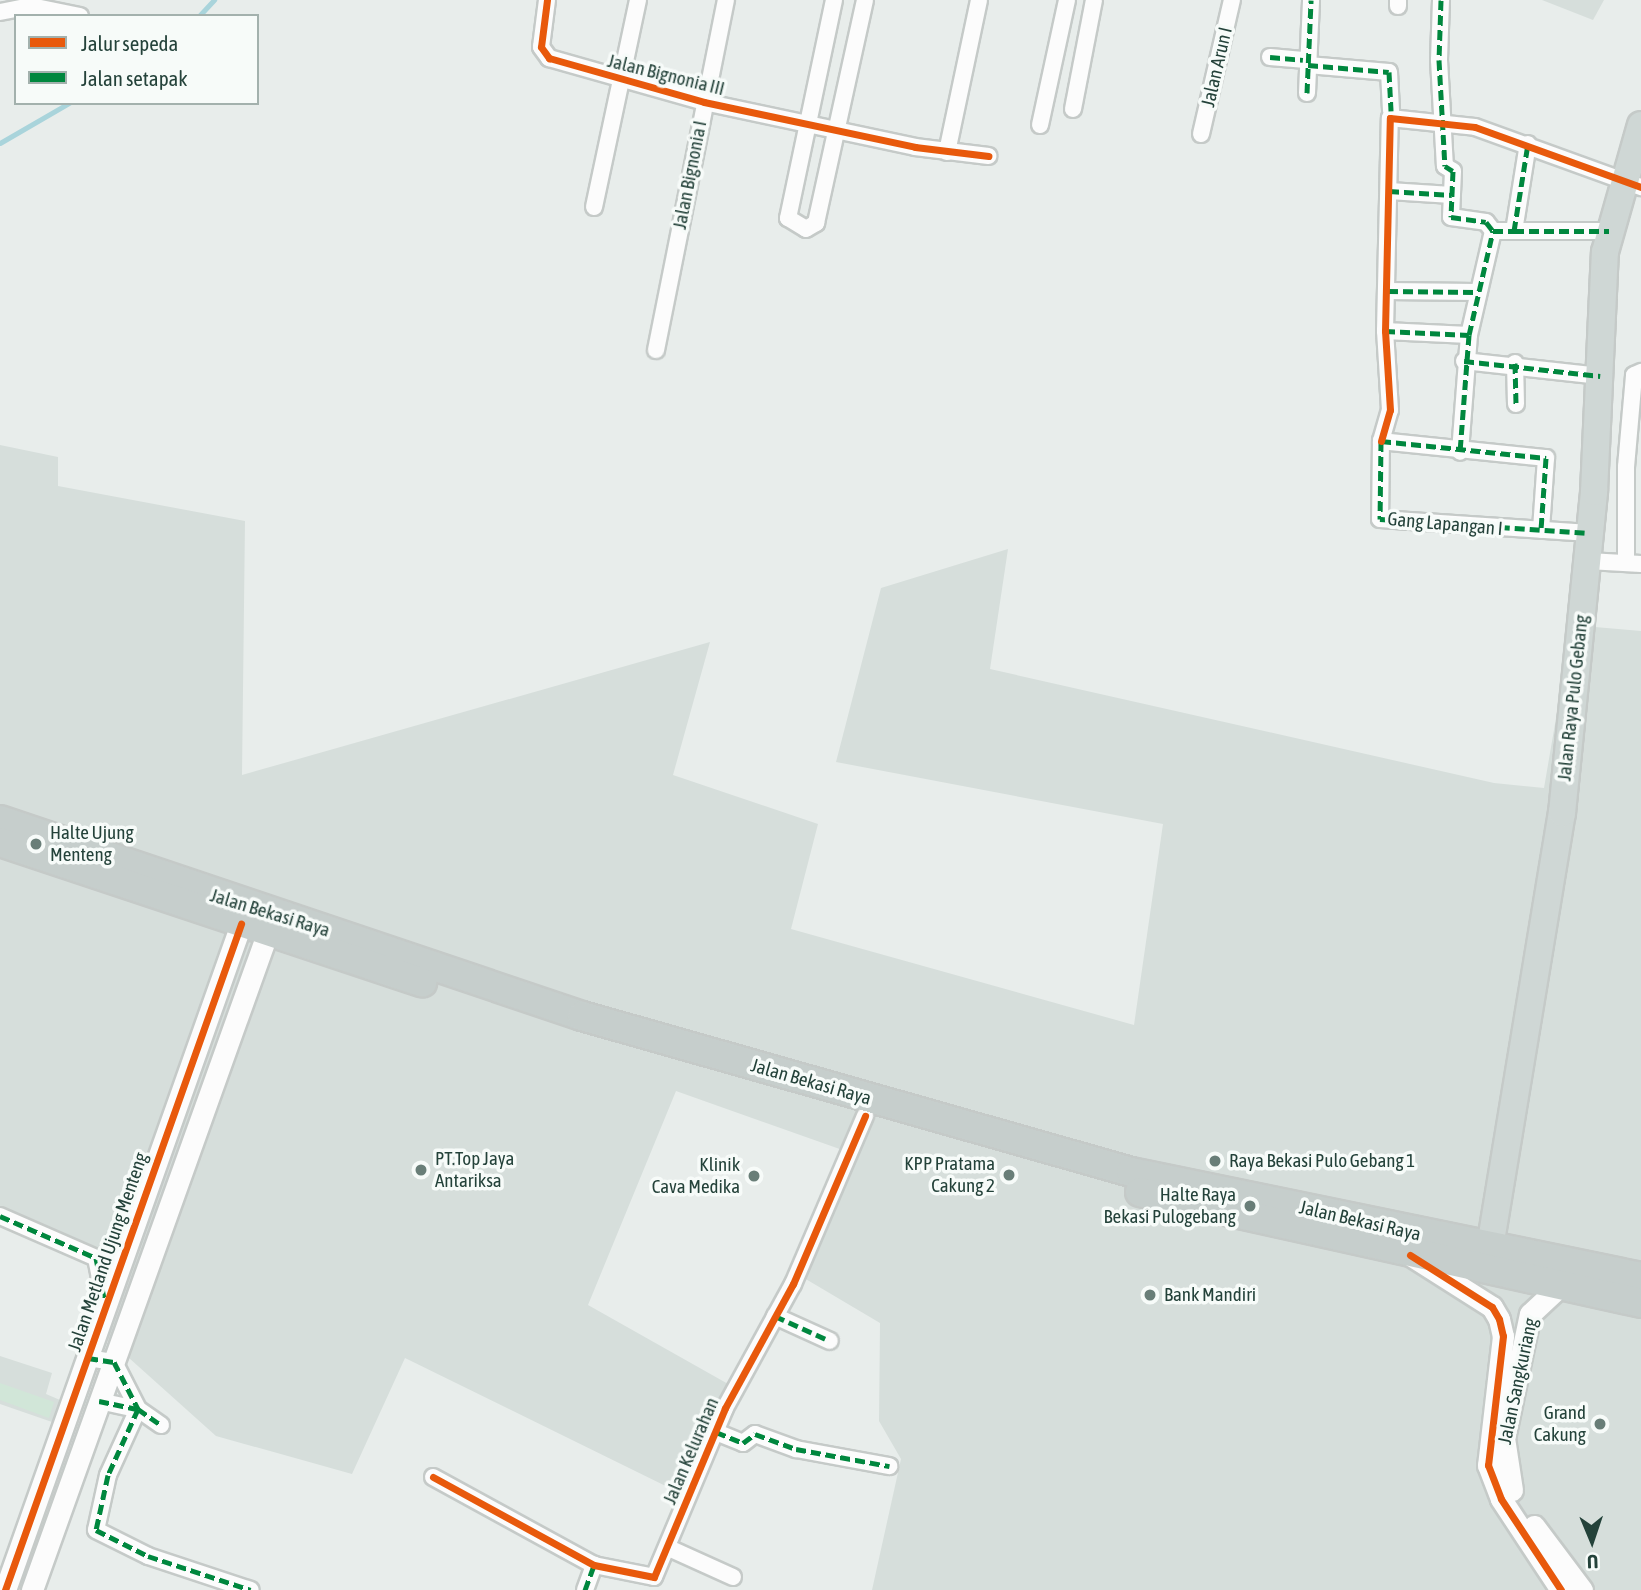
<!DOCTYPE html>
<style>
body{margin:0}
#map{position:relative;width:1641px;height:1590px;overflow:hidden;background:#e8edeb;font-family:"Asap Condensed",sans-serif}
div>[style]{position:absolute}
.built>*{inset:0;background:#d6dedb}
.green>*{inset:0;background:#d1e6d8}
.stream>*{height:4.5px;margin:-2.25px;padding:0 2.25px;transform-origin:2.25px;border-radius:2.25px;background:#a9d4db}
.roads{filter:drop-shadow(2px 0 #c5cac8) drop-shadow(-2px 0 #c5cac8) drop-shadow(0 2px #c5cac8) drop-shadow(0 -2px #c5cac8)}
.minor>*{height:16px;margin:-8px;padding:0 8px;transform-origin:8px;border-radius:8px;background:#fcfcfc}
.tertiary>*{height:21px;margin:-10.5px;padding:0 10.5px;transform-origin:10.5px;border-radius:10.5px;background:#fcfcfc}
.primary>*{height:26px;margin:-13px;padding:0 13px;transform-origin:13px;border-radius:13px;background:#cfd7d5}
.trunk>*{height:28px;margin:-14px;padding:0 14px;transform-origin:14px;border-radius:14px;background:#c6cecc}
.quiet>*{height:5px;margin-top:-2.5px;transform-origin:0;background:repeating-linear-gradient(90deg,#00873e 0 10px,transparent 0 15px)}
.cycleway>*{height:7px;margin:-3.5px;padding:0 3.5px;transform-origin:3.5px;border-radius:3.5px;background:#e8590c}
.dots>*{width:19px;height:19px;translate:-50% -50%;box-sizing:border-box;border:4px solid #f7fbf9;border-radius:50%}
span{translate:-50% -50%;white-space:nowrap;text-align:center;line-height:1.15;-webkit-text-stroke:7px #f7fbf9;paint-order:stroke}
.street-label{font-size:19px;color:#24423a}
.poi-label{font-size:19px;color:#24423a}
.left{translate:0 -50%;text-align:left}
.right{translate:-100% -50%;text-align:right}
.legend{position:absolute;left:14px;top:14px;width:245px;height:91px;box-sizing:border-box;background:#f7fbf9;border:2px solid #a3b1ad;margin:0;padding:9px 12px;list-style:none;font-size:21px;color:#24423a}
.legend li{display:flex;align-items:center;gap:14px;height:35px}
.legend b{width:35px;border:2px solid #a3b1ad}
.north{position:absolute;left:1557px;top:1506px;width:70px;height:70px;-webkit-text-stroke:5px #f7fbf9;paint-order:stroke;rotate:178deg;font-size:19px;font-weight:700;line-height:28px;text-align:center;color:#24423a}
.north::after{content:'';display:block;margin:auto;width:24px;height:32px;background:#24423a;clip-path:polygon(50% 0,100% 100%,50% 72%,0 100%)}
</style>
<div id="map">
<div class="built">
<div style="clip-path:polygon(1542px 0,1604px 0,1593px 20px)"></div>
<div style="clip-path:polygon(0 445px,58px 457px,58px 486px,245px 521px,242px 775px,710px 642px,673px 775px,818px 824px,791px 929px,1134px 1025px,1163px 824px,836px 762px,881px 588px,1008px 549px,990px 669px,1494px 783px,1544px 788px,1572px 625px,1641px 631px,1641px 1590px,872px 1590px,901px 1459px,879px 1421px,880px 1323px,804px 1278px,851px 1153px,676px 1091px,588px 1305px,737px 1389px,686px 1496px,405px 1358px,352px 1474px,216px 1436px,90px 1323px,111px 1260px,26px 1228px,0 1225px)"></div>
<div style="clip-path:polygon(0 1356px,52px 1373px,46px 1394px,60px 1400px,52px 1422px,0 1404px)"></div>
</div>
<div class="green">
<div style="clip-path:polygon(0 1383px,54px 1402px,49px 1418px,0 1400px)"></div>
</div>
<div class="stream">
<div style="left:199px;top:16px;width:22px;rotate:-47deg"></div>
<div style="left:0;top:143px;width:80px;rotate:-30.1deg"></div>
</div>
<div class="roads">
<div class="minor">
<div style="left:547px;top:0;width:47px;rotate:97.3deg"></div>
<div style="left:541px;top:47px;width:14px;rotate:54deg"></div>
<div style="left:549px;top:58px;width:161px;rotate:15.8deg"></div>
<div style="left:704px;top:102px;width:216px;rotate:12deg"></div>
<div style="left:915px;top:147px;width:74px;rotate:7deg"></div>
<div style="left:834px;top:0;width:223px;rotate:101.9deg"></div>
<div style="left:788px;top:218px;width:21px;rotate:31deg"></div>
<div style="left:806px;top:229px;width:12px;rotate:-31deg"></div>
<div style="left:816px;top:223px;width:228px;rotate:-77.6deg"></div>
<div style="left:1441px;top:0;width:60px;rotate:91.9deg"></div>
<div style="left:1439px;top:60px;width:106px;rotate:86.8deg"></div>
<div style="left:1445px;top:166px;width:9px;rotate:32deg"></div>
<div style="left:1453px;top:171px;width:46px;rotate:92.5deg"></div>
<div style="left:1451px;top:217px;width:35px;rotate:8deg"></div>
<div style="left:1486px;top:222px;width:11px;rotate:52deg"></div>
<div style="left:1398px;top:6px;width:6px;rotate:-90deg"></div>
<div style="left:0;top:12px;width:32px;rotate:-11deg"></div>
<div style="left:31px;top:6px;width:50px;rotate:11.5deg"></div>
<div style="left:1270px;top:57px;width:33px;rotate:5deg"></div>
<div style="left:1308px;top:65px;width:81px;rotate:4.9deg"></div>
<div style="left:1389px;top:72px;width:39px;rotate:87deg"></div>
<div style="left:1307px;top:93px;width:93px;rotate:-87.5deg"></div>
<div style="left:1073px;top:109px;width:111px;rotate:-79.1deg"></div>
<div style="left:1040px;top:125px;width:128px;rotate:-77.8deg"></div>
<div style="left:1201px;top:134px;width:138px;rotate:-77deg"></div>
<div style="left:947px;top:152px;width:155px;rotate:-78.1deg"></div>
<div style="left:1389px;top:191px;width:63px;rotate:3.6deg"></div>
<div style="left:594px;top:207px;width:212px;rotate:-78deg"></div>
<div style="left:1493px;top:231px;width:21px"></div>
<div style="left:1514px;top:231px;width:88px;rotate:-80.9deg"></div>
<div style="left:1514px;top:231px;width:95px"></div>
<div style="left:1388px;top:291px;width:87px;rotate:0.7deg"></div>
<div style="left:1385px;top:331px;width:84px;rotate:2.7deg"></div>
<div style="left:1469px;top:335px;width:117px;rotate:94.4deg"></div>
<div style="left:1469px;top:335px;width:107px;rotate:-77deg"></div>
<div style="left:656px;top:350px;width:357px;rotate:-78.7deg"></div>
<div style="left:1464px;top:361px;width:137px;rotate:6.3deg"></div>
<div style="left:1515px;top:363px;width:41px;rotate:88.6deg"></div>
<div style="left:1381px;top:441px;width:32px;rotate:-74deg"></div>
<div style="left:1390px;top:410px;width:79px;rotate:-93.6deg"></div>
<div style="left:1385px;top:331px;width:213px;rotate:-88.7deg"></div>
<div style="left:1390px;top:118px;width:85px;rotate:6deg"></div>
<div style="left:1475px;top:127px;width:177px;rotate:19.9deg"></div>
<div style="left:1381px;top:441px;width:78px;rotate:90.7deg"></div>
<div style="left:1380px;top:519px;width:210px;rotate:3.8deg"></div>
<div style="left:1381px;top:441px;width:166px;rotate:5.9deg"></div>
<div style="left:1546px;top:458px;width:72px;rotate:94deg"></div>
<div style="left:1588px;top:561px;width:53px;rotate:3.2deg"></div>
<div style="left:1626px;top:562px;width:95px;rotate:-90deg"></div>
<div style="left:1626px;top:467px;width:92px;rotate:-85deg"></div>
<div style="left:1634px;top:375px;width:8px;rotate:-23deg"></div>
<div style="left:0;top:1216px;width:105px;rotate:23.6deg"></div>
<div style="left:96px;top:1258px;width:46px;rotate:78.7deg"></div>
<div style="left:775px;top:1316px;width:60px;rotate:24.4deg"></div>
<div style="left:88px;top:1358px;width:26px;rotate:9deg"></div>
<div style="left:114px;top:1362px;width:53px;rotate:62.9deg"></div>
<div style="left:138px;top:1409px;width:28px;rotate:35deg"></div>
<div style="left:99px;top:1401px;width:40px;rotate:12deg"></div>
<div style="left:138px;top:1409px;width:72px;rotate:114.4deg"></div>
<div style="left:108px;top:1475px;width:56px;rotate:102.3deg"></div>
<div style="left:96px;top:1530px;width:58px;rotate:26.6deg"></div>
<div style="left:148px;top:1556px;width:108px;rotate:18.3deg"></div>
<div style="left:716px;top:1432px;width:29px;rotate:22deg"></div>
<div style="left:743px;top:1443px;width:15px;rotate:-37deg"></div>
<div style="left:755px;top:1434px;width:44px;rotate:20.1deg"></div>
<div style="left:796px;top:1449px;width:95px;rotate:10.4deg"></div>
<div style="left:433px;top:1477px;width:183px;rotate:28.7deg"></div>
<div style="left:594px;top:1565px;width:61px;rotate:11.3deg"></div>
<div style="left:654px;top:1577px;width:183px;rotate:-67.2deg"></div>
<div style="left:725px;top:1408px;width:141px;rotate:-61.3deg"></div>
<div style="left:793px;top:1284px;width:183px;rotate:-66.8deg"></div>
<div style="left:671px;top:1549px;width:68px;rotate:24.3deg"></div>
<div style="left:585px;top:1590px;width:27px;rotate:-70deg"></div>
</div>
<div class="tertiary">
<div style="left:1410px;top:1255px;width:97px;rotate:32.4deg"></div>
<div style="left:1492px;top:1307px;width:14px;rotate:60deg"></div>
<div style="left:1499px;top:1319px;width:17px;rotate:77deg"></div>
<div style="left:1503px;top:1336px;width:130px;rotate:96.6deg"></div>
<div style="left:1488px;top:1465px;width:36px;rotate:69deg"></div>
<div style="left:1501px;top:1499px;width:109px;rotate:56.6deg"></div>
<div style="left:1512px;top:1490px;width:53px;rotate:-98.7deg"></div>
<div style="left:1504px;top:1438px;width:127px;rotate:-78.2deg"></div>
<div style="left:1530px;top:1314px;width:41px;rotate:-43deg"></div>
<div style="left:1534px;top:1526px;width:80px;rotate:53.1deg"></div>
<div style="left:5px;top:1590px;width:707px;rotate:-70.49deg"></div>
<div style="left:32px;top:1590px;width:697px;rotate:-70.29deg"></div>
</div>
<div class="primary">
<div style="left:1487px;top:1265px;width:458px;rotate:-80.6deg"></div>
<div style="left:1562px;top:813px;width:323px;rotate:-84.3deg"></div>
<div style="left:1594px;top:492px;width:240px;rotate:-87.4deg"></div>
<div style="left:1605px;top:252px;width:132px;rotate:-74.2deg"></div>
</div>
<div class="trunk">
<div style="left:0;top:820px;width:614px;rotate:18.61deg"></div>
<div style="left:582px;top:1016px;width:571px;rotate:15.86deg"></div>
<div style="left:1131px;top:1172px;width:521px;rotate:11.63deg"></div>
<div style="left:0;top:842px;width:445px;rotate:18.4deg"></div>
<div style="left:1140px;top:1192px;width:513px;rotate:12.49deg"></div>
</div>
</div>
<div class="quiet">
<div style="left:1441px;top:0;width:60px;rotate:91.9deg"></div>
<div style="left:1439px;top:60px;width:106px;rotate:86.8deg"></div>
<div style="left:1445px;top:166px;width:9px;rotate:32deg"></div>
<div style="left:1453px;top:171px;width:46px;rotate:92.5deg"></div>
<div style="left:1451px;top:217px;width:35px;rotate:8deg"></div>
<div style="left:1486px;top:222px;width:11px;rotate:52deg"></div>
<div style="left:1270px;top:57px;width:33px;rotate:5deg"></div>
<div style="left:1308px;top:65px;width:81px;rotate:4.9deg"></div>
<div style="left:1389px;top:72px;width:39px;rotate:87deg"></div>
<div style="left:1307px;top:93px;width:93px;rotate:-87.5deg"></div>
<div style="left:1389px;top:191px;width:63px;rotate:3.6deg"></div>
<div style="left:1493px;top:231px;width:21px"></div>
<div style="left:1514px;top:231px;width:88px;rotate:-80.9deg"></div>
<div style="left:1514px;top:231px;width:95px"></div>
<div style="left:1388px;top:291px;width:87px;rotate:0.7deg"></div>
<div style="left:1385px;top:331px;width:84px;rotate:2.7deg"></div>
<div style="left:1469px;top:335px;width:117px;rotate:94.4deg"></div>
<div style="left:1469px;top:335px;width:107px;rotate:-77deg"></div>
<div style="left:1464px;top:361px;width:137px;rotate:6.3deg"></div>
<div style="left:1515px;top:363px;width:41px;rotate:88.6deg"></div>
<div style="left:1381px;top:441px;width:78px;rotate:90.7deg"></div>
<div style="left:1380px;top:519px;width:210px;rotate:3.8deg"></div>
<div style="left:1381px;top:441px;width:166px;rotate:5.9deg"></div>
<div style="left:1546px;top:458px;width:72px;rotate:94deg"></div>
<div style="left:0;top:1216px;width:105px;rotate:23.6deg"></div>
<div style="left:96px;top:1258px;width:41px;rotate:78.7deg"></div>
<div style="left:775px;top:1316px;width:60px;rotate:24.4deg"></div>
<div style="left:88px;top:1358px;width:26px;rotate:9deg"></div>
<div style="left:114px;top:1362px;width:53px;rotate:62.9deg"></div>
<div style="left:138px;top:1409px;width:28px;rotate:35deg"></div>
<div style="left:99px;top:1401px;width:40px;rotate:12deg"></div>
<div style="left:138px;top:1409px;width:72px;rotate:114.4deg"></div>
<div style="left:108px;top:1475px;width:56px;rotate:102.3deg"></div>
<div style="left:96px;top:1530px;width:58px;rotate:26.6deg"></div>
<div style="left:148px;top:1556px;width:108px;rotate:18.3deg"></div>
<div style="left:716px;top:1432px;width:29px;rotate:22deg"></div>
<div style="left:743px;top:1443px;width:15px;rotate:-37deg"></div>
<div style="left:755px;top:1434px;width:44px;rotate:20.1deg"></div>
<div style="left:796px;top:1449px;width:95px;rotate:10.4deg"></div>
<div style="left:585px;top:1590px;width:27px;rotate:-70deg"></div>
</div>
<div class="cycleway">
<div style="left:547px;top:0;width:47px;rotate:97.3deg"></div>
<div style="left:541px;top:47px;width:14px;rotate:54deg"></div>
<div style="left:549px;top:58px;width:161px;rotate:15.8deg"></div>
<div style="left:704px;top:102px;width:216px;rotate:12deg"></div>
<div style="left:915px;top:147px;width:74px;rotate:7deg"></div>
<div style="left:1381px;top:441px;width:32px;rotate:-74deg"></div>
<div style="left:1390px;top:410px;width:79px;rotate:-93.6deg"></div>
<div style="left:1385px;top:331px;width:213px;rotate:-88.7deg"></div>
<div style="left:1390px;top:118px;width:85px;rotate:6deg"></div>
<div style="left:1475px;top:127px;width:177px;rotate:19.9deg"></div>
<div style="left:1410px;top:1255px;width:97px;rotate:32.4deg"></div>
<div style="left:1492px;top:1307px;width:14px;rotate:60deg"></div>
<div style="left:1499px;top:1319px;width:17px;rotate:77deg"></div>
<div style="left:1503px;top:1336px;width:130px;rotate:96.6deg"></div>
<div style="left:1488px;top:1465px;width:36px;rotate:69deg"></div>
<div style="left:1501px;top:1499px;width:109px;rotate:56.6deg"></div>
<div style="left:433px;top:1477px;width:183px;rotate:28.7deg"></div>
<div style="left:594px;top:1565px;width:61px;rotate:11.3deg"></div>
<div style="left:654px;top:1577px;width:183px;rotate:-67.2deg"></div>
<div style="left:725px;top:1408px;width:141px;rotate:-61.3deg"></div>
<div style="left:793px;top:1284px;width:183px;rotate:-66.8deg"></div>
<div style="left:5px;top:1590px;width:707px;rotate:-70.49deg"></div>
</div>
<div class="dots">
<div style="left:36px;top:844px;background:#697e78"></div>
<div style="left:1215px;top:1161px;background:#697e78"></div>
<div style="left:421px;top:1170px;background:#697e78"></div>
<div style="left:1009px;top:1175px;background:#697e78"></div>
<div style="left:754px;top:1176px;background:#697e78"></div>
<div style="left:1250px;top:1206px;background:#697e78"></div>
<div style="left:1150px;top:1295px;background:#697e78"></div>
<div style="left:1600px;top:1424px;background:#697e78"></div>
</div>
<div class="street-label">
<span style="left:1217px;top:67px;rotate:-77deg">Jalan Arun I</span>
<span style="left:666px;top:75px;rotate:14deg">Jalan Bignonia III</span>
<span style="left:690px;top:175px;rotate:-79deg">Jalan Bignonia I</span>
<span style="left:1445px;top:524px;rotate:5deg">Gang Lapangan I</span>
<span style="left:1573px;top:698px;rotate:-84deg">Jalan Raya Pulo Gebang</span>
<span style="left:270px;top:913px;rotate:17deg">Jalan Bekasi Raya</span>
<span style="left:811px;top:1082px;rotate:16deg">Jalan Bekasi Raya</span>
<span style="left:1360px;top:1221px;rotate:13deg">Jalan Bekasi Raya</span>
<span style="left:108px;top:1252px;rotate:-71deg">Jalan Metland Ujung Menteng</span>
<span style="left:1518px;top:1381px;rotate:-78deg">Jalan Sangkuriang</span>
<span style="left:691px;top:1451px;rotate:-67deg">Jalan Kelurahan</span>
</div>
<div class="poi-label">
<span class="left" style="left:50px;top:844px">Halte Ujung<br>Menteng</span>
<span class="left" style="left:435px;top:1170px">PT.Top Jaya<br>Antariksa</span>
<span class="left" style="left:1229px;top:1161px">Raya Bekasi Pulo Gebang 1</span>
<span class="right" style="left:995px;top:1175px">KPP Pratama<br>Cakung 2</span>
<span class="right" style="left:740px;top:1176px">Klinik<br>Cava Medika</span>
<span class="right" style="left:1236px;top:1206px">Halte Raya<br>Bekasi Pulogebang</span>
<span class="left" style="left:1164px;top:1295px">Bank Mandiri</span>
<span class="right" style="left:1586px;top:1424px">Grand<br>Cakung</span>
</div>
<ul class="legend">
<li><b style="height:9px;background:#e8590c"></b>Jalur sepeda</li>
<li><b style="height:9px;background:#00873e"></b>Jalan setapak</li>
</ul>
<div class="north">U</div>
</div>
